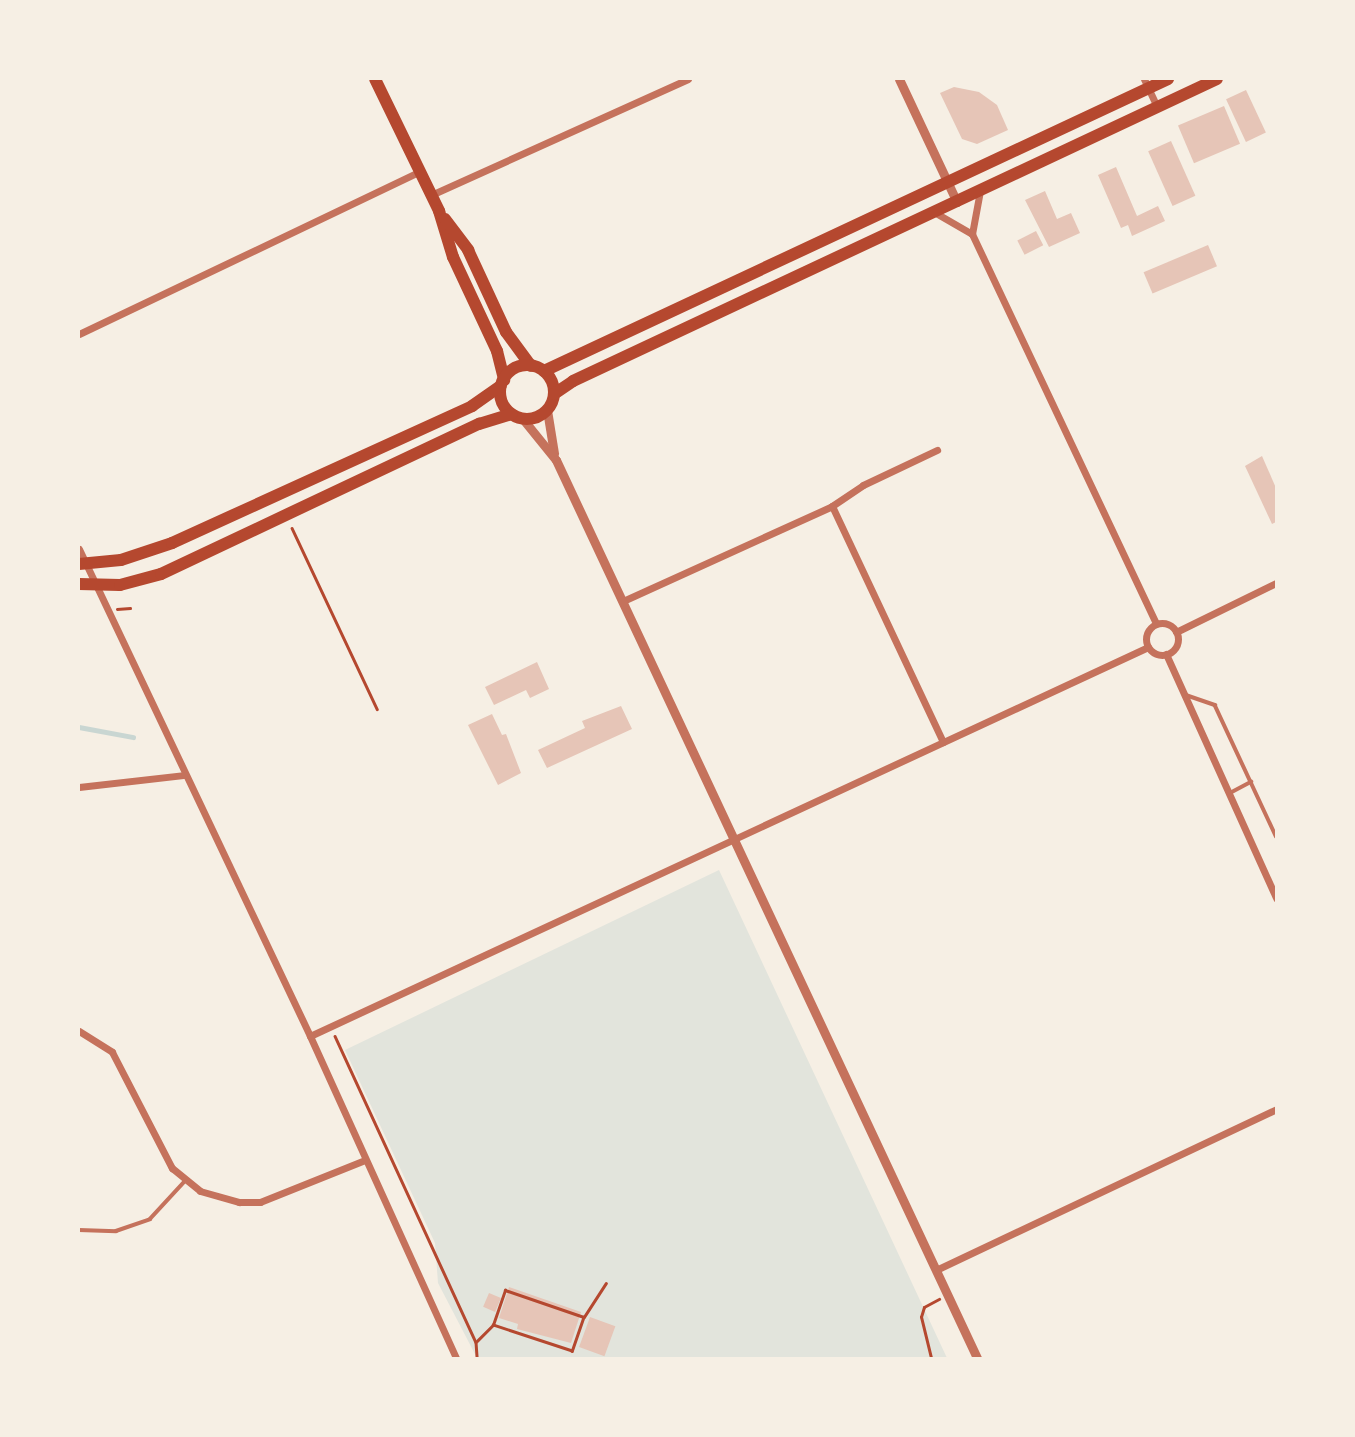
<!DOCTYPE html>
<style>
body{margin:0}
#map{position:relative;width:1355px;height:1437px;overflow:hidden;background:#f6efe4;font-family:Overpass,sans-serif}
div>[style]{position:absolute}
.green>*{inset:0;background:#e2e4dc}
.stream>*{height:4.5px;margin:-2.25px;padding:0 2.25px;transform-origin:2.25px;border-radius:2.25px;background:#c9d6d2}
.building>*{inset:0;background:#e6c5b7;transform-origin:0 0}
.path>*{height:2.5px;margin:-1.25px;padding:0 1.25px;transform-origin:1.25px;border-radius:1.25px;background:#b5482f}
.service>*{height:3.5px;margin:-1.75px;padding:0 1.75px;transform-origin:1.75px;border-radius:1.75px;background:#c5725c}
.minor>*{height:7px;margin:-3.5px;padding:0 3.5px;transform-origin:3.5px;border-radius:3.5px;background:#c5725c}
.minor>.ring{margin:-3.5px;padding:0;box-sizing:content-box;background:none;border:7px solid #c5725c;border-radius:50%}
.tertiary>*{height:9px;margin:-4.5px;padding:0 4.5px;transform-origin:4.5px;border-radius:4.5px;background:#c5725c}
.trunk>*{height:12px;margin:-6px;padding:0 6px;transform-origin:6px;border-radius:6px;background:#b5482f}
.trunk>.ring{margin:-6px;padding:0;box-sizing:content-box;background:none;border:12px solid #b5482f;border-radius:50%}
span{translate:-50% -50%;white-space:nowrap;text-align:center;line-height:1.15;-webkit-text-stroke:5px #f6efe4;paint-order:stroke}
.frame{position:absolute;inset:0;border:80px solid #f6efe4;pointer-events:none}
</style>
<div id="map">
<div class="green">
<div style="clip-path:polygon(719px 870px,947px 1358px,477px 1358px,438px 1283px,435px 1243px,345px 1050px)"></div>
</div>
<div class="stream">
<div style="left:79px;top:727px;width:55px;rotate:10.5deg"></div>
</div>
<div class="building">
<div style="clip-path:polygon(954px 87px,979px 92px,997px 105px,1008px 130px,977px 144px,962px 139px,940px 93px)"></div>
<div style="left:1246px;top:90px;width:47px;height:22px;rotate:65deg"></div>
<div style="left:1224px;top:106px;width:41px;height:50px;rotate:67deg"></div>
<div style="left:1171px;top:141px;width:60px;height:25px;rotate:66deg"></div>
<div style="clip-path:polygon(1116px 167px,1137px 216px,1158px 206px,1165px 221px,1132px 236px,1128px 225px,1121px 228px,1098px 175px)"></div>
<div style="clip-path:polygon(1045px 191px,1057px 219px,1071px 213px,1080px 233px,1049px 247px,1025px 200px)"></div>
<div style="left:1036px;top:231px;width:16px;height:21px;rotate:63deg"></div>
<div style="left:1208px;top:245px;width:23px;height:70px;rotate:67deg"></div>
<div style="clip-path:polygon(1262px 456px,1276px 488px,1276px 522px,1272px 524px,1245px 466px)"></div>
<div style="clip-path:polygon(537px 662px,549px 689px,530px 698px,526px 690px,494px 705px,485px 687px)"></div>
<div style="clip-path:polygon(621px 706px,632px 729px,547px 768px,538px 750px,585px 728px,582px 721px)"></div>
<div style="clip-path:polygon(492px 714px,502px 735px,506px 734px,521px 773px,498px 785px,468px 725px)"></div>
<div style="clip-path:polygon(509px 1287px,581px 1312px,571px 1343px,517px 1329px,518px 1324px,499px 1318px)"></div>
<div style="left:489px;top:1293px;width:13px;height:15px;rotate:23deg"></div>
<div style="left:590px;top:1317px;width:27px;height:32px;rotate:20deg"></div>
</div>
<div class="path">
<div style="left:292px;top:528px;width:200px;rotate:64.8deg"></div>
<div style="left:117px;top:609px;width:13px;rotate:-4deg"></div>
<div style="left:335px;top:1036px;width:337px;rotate:65.3deg"></div>
<div style="left:476px;top:1342px;width:16px;rotate:86deg"></div>
<div style="left:584px;top:1317px;width:40px;rotate:-57.1deg"></div>
<div style="left:477px;top:1341px;width:23px;rotate:-45deg"></div>
<div style="left:493px;top:1325px;width:37px;rotate:-71deg"></div>
<div style="left:505px;top:1290px;width:83px;rotate:18.9deg"></div>
<div style="left:584px;top:1317px;width:36px;rotate:109deg"></div>
<div style="left:572px;top:1351px;width:83px;rotate:-161.8deg"></div>
<div style="left:931px;top:1358px;width:42px;rotate:-103.7deg"></div>
<div style="left:921px;top:1317px;width:10px;rotate:-73deg"></div>
<div style="left:924px;top:1307px;width:17px;rotate:-28deg"></div>
</div>
<div class="service">
<div style="left:1186px;top:695px;width:31px;rotate:19deg"></div>
<div style="left:1215px;top:705px;width:145px;rotate:65deg"></div>
<div style="left:1230px;top:793px;width:24px;rotate:-28deg"></div>
<div style="left:79px;top:1230px;width:37px;rotate:2deg"></div>
<div style="left:116px;top:1231px;width:36px;rotate:-19deg"></div>
<div style="left:150px;top:1219px;width:52px;rotate:-47.4deg"></div>
</div>
<div class="minor">
<div style="left:1144px;top:79px;width:31px;rotate:65deg"></div>
<div style="left:431px;top:195px;width:282px;rotate:-24.3deg"></div>
<div style="left:934px;top:212px;width:44px;rotate:30.1deg"></div>
<div style="left:972px;top:234px;width:44px;rotate:-79.5deg"></div>
<div style="left:972px;top:234px;width:431px;rotate:64.7deg"></div>
<div style="left:79px;top:334px;width:377px;rotate:-25.5deg"></div>
<div style="left:832px;top:506px;width:261px;rotate:64.8deg"></div>
<div style="left:79px;top:549px;width:539px;rotate:64.62deg"></div>
<div style="left:310px;top:1036px;width:354px;rotate:65.6deg"></div>
<div style="left:623px;top:601px;width:230px;rotate:-24.4deg"></div>
<div style="left:832px;top:506px;width:37px;rotate:-34deg"></div>
<div style="left:863px;top:485px;width:82px;rotate:-25.3deg"></div>
<div class="ring" style="left:1146px;top:623px;width:25px;height:25px"></div>
<div style="left:1176px;top:632px;width:111px;rotate:-26.1deg"></div>
<div style="left:1166px;top:654px;width:268px;rotate:65.7deg"></div>
<div style="left:79px;top:787px;width:107px;rotate:-6.5deg"></div>
<div style="left:79px;top:1031px;width:39px;rotate:32deg"></div>
<div style="left:112px;top:1052px;width:131px;rotate:62.7deg"></div>
<div style="left:172px;top:1168px;width:36px;rotate:39deg"></div>
<div style="left:200px;top:1191px;width:41px;rotate:15.8deg"></div>
<div style="left:239px;top:1202px;width:21px"></div>
<div style="left:260px;top:1202px;width:113px;rotate:-21.8deg"></div>
<div style="left:310px;top:1036px;width:924px;rotate:-24.9deg"></div>
<div style="left:936px;top:1270px;width:376px;rotate:-25.3deg"></div>
</div>
<div class="tertiary">
<div style="left:899px;top:79px;width:136px;rotate:64.8deg"></div>
<div style="left:547px;top:410px;width:44px;rotate:80.8deg"></div>
<div style="left:522px;top:418px;width:54px;rotate:51deg"></div>
<div style="left:556px;top:460px;width:992px;rotate:64.88deg"></div>
</div>
<div class="trunk">
<div style="left:375px;top:79px;width:147px;rotate:64.1deg"></div>
<div style="left:439px;top:211px;width:48px;rotate:73.1deg"></div>
<div style="left:453px;top:257px;width:104px;rotate:64.9deg"></div>
<div style="left:497px;top:351px;width:30px;rotate:76deg"></div>
<div style="left:445px;top:219px;width:39px;rotate:53deg"></div>
<div style="left:468px;top:250px;width:90px;rotate:65.1deg"></div>
<div style="left:506px;top:332px;width:42px;rotate:53.7deg"></div>
<div class="ring" style="left:500px;top:365px;width:42px;height:42px"></div>
<div style="left:544px;top:371px;width:689px;rotate:-25.08deg"></div>
<div style="left:554px;top:394px;width:23px;rotate:-34deg"></div>
<div style="left:573px;top:381px;width:711px;rotate:-25.12deg"></div>
<div style="left:79px;top:564px;width:42px;rotate:-5.4deg"></div>
<div style="left:121px;top:560px;width:54px;rotate:-18.4deg"></div>
<div style="left:172px;top:543px;width:330px;rotate:-24.5deg"></div>
<div style="left:472px;top:406px;width:35px;rotate:-35deg"></div>
<div style="left:79px;top:584px;width:41px;rotate:1.4deg"></div>
<div style="left:120px;top:585px;width:42px;rotate:-15deg"></div>
<div style="left:161px;top:574px;width:352px;rotate:-25.3deg"></div>
<div style="left:479px;top:424px;width:34px;rotate:-17deg"></div>
</div>
<div class="frame"></div>
</div>
